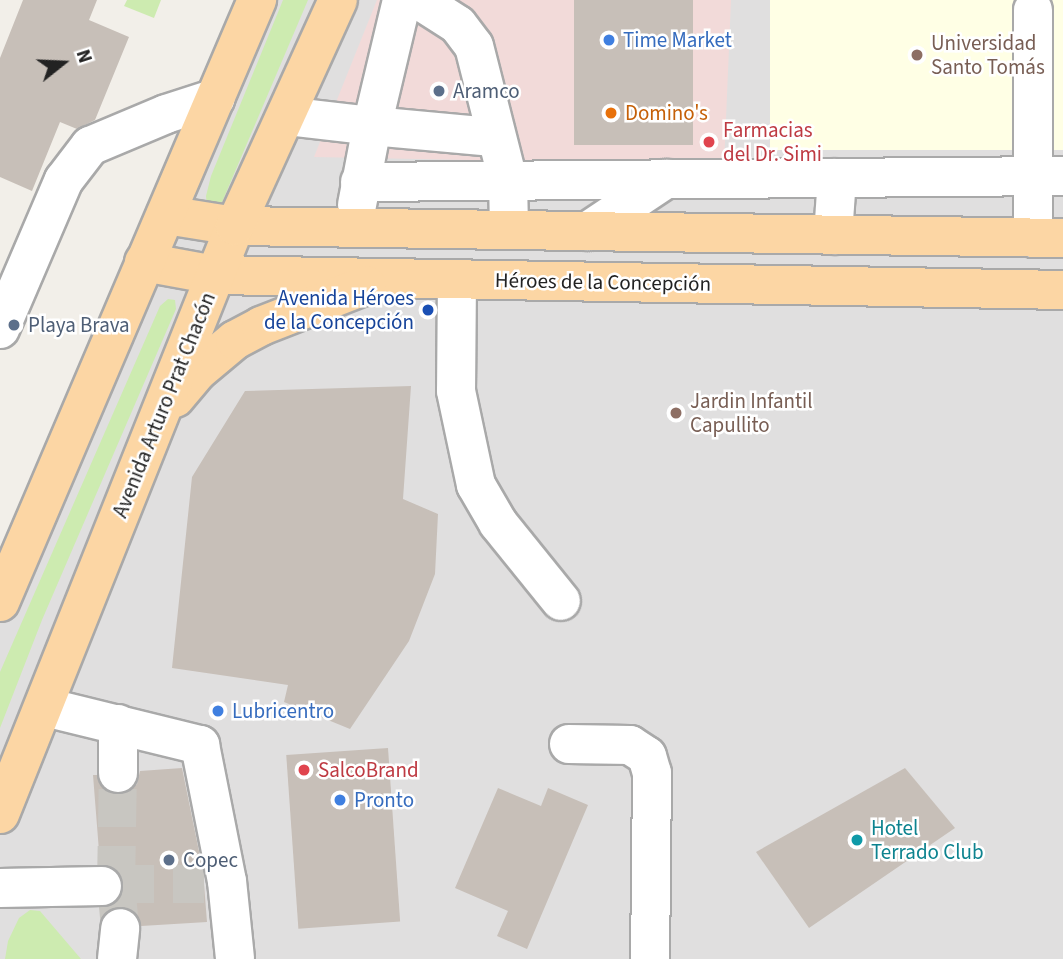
<!DOCTYPE html>
<meta charset="utf-8">
<style>
body{margin:0}
#map{position:relative;width:1063px;height:959px;overflow:hidden;background:#f2efe9;font-family:"Source Sans 3",sans-serif}
div>[style]{position:absolute}
.residential>*{inset:0;background:#e0dfdf}
.commercial>*{inset:0;background:#f2dad9}
.education>*{inset:0;background:#ffffe5;transform-origin:0 0}
.grass>*{inset:0;background:#cdebb0}
.building>*{inset:0;background:#c7bfb8;transform-origin:0 0}
.minor-tunnel>*{height:38px;margin-top:-19px;transform-origin:0;background:repeating-linear-gradient(90deg,#c8c6c1 0 38px,transparent 0 57px)}
.roads{filter:drop-shadow(2px 0 #a9a9a9) drop-shadow(-2px 0 #a9a9a9) drop-shadow(0 2px #a9a9a9) drop-shadow(0 -2px #a9a9a9)}
.minor>*{height:38px;margin:-19px;padding:0 19px;transform-origin:19px;border-radius:19px;background:#fff}
.major>*{height:38px;margin:-19px;padding:0 19px;transform-origin:19px;border-radius:19px;background:#fcd6a4}
.dots>*{width:19px;height:19px;translate:-50% -50%;box-sizing:border-box;border:4px solid #fff;border-radius:50%}
span{translate:-50% -50%;white-space:nowrap;text-align:center;line-height:1.15;-webkit-text-stroke:5px #fff;paint-order:stroke}
.shop-label{font-size:21px;color:#366cbe}
.left{translate:0 -50%;text-align:left}
.education-label{font-size:21px;color:#785e54}
.service-label{font-size:21px;color:#4e5e75}
.food-label{font-size:21px;color:#c56008}
.health-label{font-size:21px;color:#be3a42}
.street-label{font-size:21px;color:#222}
.transit-label{font-size:21px;color:#164399}
.right{translate:-100% -50%;text-align:right}
.culture-label{font-size:21px;color:#0d838f}
.north{position:absolute;left:28px;top:28px;width:70px;height:70px;-webkit-text-stroke:5px #fff;paint-order:stroke;rotate:72deg;font-size:19px;font-weight:700;line-height:28px;text-align:center;color:#222}
.north::after{content:'';display:block;margin:auto;width:24px;height:32px;background:#222;clip-path:polygon(50% 0,100% 100%,50% 72%,0 100%)}
</style>
<div id="map">
<div class="residential">
<div style="clip-path:polygon(235px 0,1063px 0,1063px 959px,0 959px,0 552px,160px 185px)"></div>
</div>
<div class="commercial">
<div style="clip-path:polygon(377px 0,731px 0,724px 165px,314px 157px)"></div>
</div>
<div class="education">
<div style="left:770px;top:0;width:293px;height:150px"></div>
</div>
<div class="grass">
<div style="clip-path:polygon(127px 0,161px 0,154px 18px,124px 6px)"></div>
<div style="clip-path:polygon(283px 0,308px 0,220px 207px,207px 206px,206px 196px,211px 176px)"></div>
<div style="clip-path:polygon(168px 299px,175px 300px,176px 309px,42px 620px,0 728px,0 672px,160px 306px)"></div>
<div style="clip-path:polygon(30px 910px,40px 911px,81px 959px,5px 959px,8px 941px,19px 918px)"></div>
</div>
<div class="building">
<div style="clip-path:polygon(23px 0,97px 0,89px 20px,129px 37px,95px 120px,77px 129px,60px 122px,32px 191px,0 177px,0 58px)"></div>
<div style="left:574px;top:0;width:119px;height:145px"></div>
<div style="clip-path:polygon(411px 386px,403px 499px,438px 514px,435px 574px,409px 641px,350px 729px,284px 702px,288px 685px,172px 668px,192px 477px,245px 391px)"></div>
<div style="left:388px;top:748px;width:174px;height:102px;rotate:86deg"></div>
<div style="clip-path:polygon(182px 768px,203px 871px,207px 922px,141px 926px,133px 911px,123px 906px,112px 908px,104px 914px,104px 908px,114px 904px,121px 897px,124px 885px,121px 875px,113px 867px,100px 864px,93px 775px,97px 775px,107px 792px,119px 795px,128px 792px,137px 784px,140px 771px)"></div>
<div style="clip-path:polygon(905px 768px,955px 828px,809px 928px,756px 852px)"></div>
<div style="clip-path:polygon(498px 788px,541px 806px,548px 788px,588px 805px,527px 949px,497px 936px,508px 911px,455px 888px)"></div>
</div>
<div class="minor-tunnel">
<div style="left:102px;top:886px;width:14px;rotate:-8deg"></div>
<div style="left:116px;top:884px;width:111px;rotate:-89deg"></div>
<div style="left:120px;top:928px;width:44px;rotate:-95.2deg"></div>
<div style="left:116px;top:884px;width:88px"></div>
</div>
<div class="roads">
<div class="minor">
<div style="left:419px;top:0;width:46px;rotate:32.7deg"></div>
<div style="left:458px;top:25px;width:26px;rotate:53deg"></div>
<div style="left:474px;top:46px;width:138px;rotate:75.8deg"></div>
<div style="left:508px;top:180px;width:49px;rotate:88.8deg"></div>
<div style="left:286px;top:116px;width:87px;rotate:6.6deg"></div>
<div style="left:372px;top:126px;width:130px;rotate:-76.6deg"></div>
<div style="left:360px;top:182px;width:703px;rotate:-0.49deg"></div>
<div style="left:357px;top:205px;width:80px;rotate:-79.2deg"></div>
<div style="left:372px;top:126px;width:122px;rotate:5.2deg"></div>
<div style="left:588px;top:231px;width:94px;rotate:-33.7deg"></div>
<div style="left:833px;top:235px;width:57px;rotate:-86deg"></div>
<div style="left:1033px;top:238px;width:228px;rotate:-90deg"></div>
<div style="left:457px;top:279px;width:112px;rotate:90.5deg"></div>
<div style="left:456px;top:391px;width:96px;rotate:78deg"></div>
<div style="left:476px;top:485px;width:44px;rotate:59.9deg"></div>
<div style="left:498px;top:523px;width:100px;rotate:51.1deg"></div>
<div style="left:0;top:329px;width:162px;rotate:-66.8deg"></div>
<div style="left:64px;top:180px;width:43px;rotate:-52.6deg"></div>
<div style="left:90px;top:146px;width:82px;rotate:-22.8deg"></div>
<div style="left:166px;top:114px;width:52px;rotate:-17.7deg"></div>
<div style="left:45px;top:707px;width:160px;rotate:13.8deg"></div>
<div style="left:200px;top:745px;width:139px;rotate:78.8deg"></div>
<div style="left:227px;top:881px;width:78px;rotate:84.1deg"></div>
<div style="left:118px;top:724px;width:49px;rotate:90deg"></div>
<div style="left:569px;top:744px;width:61px;rotate:0.9deg"></div>
<div style="left:630px;top:745px;width:20px;rotate:33deg"></div>
<div style="left:647px;top:756px;width:18px;rotate:74deg"></div>
<div style="left:652px;top:773px;width:186px;rotate:90.6deg"></div>
<div style="left:0;top:888px;width:102px;rotate:-1.1deg"></div>
<div style="left:117px;top:959px;width:31px;rotate:-84deg"></div>
</div>
<div class="major">
<div style="left:166px;top:215px;width:70px;rotate:9.1deg"></div>
<div style="left:235px;top:226px;width:828px;rotate:0.83deg"></div>
<div style="left:144px;top:262px;width:72px;rotate:10.4deg"></div>
<div style="left:215px;top:275px;width:848px;rotate:1.01deg"></div>
<div style="left:175px;top:398px;width:35px;rotate:-50deg"></div>
<div style="left:198px;top:371px;width:48px;rotate:-40deg"></div>
<div style="left:235px;top:340px;width:30px;rotate:-28deg"></div>
<div style="left:261px;top:326px;width:113px;rotate:-21.3deg"></div>
<div style="left:0;top:602px;width:655px;rotate:-66.88deg"></div>
<div style="left:0;top:814px;width:633px;rotate:-68.22deg"></div>
<div style="left:235px;top:226px;width:248px;rotate:-65.5deg"></div>
</div>
</div>
<div class="dots">
<div style="left:609px;top:40px;background:#3f7fe0"></div>
<div style="left:917px;top:55px;background:#8d6e63"></div>
<div style="left:439px;top:91px;background:#5c6f8a"></div>
<div style="left:611px;top:113px;background:#e8710a"></div>
<div style="left:709px;top:142px;background:#e0444e"></div>
<div style="left:428px;top:310px;background:#1a4fb4"></div>
<div style="left:14px;top:325px;background:#5c6f8a"></div>
<div style="left:676px;top:413px;background:#8d6e63"></div>
<div style="left:218px;top:711px;background:#3f7fe0"></div>
<div style="left:304px;top:770px;background:#e0444e"></div>
<div style="left:340px;top:800px;background:#3f7fe0"></div>
<div style="left:857px;top:840px;background:#0f9aa8"></div>
<div style="left:169px;top:860px;background:#5c6f8a"></div>
</div>
<div class="shop-label">
<span class="left" style="left:623px;top:40px">Time Market</span>
<span class="left" style="left:232px;top:711px">Lubricentro</span>
<span class="left" style="left:354px;top:800px">Pronto</span>
</div>
<div class="education-label">
<span class="left" style="left:931px;top:55px">Universidad<br>Santo Tomás</span>
<span class="left" style="left:690px;top:413px">Jardin Infantil<br>Capullito</span>
</div>
<div class="service-label">
<span class="left" style="left:453px;top:91px">Aramco</span>
<span class="left" style="left:28px;top:325px">Playa Brava</span>
<span class="left" style="left:183px;top:860px">Copec</span>
</div>
<div class="food-label">
<span class="left" style="left:625px;top:113px">Domino's</span>
</div>
<div class="health-label">
<span class="left" style="left:723px;top:142px">Farmacias<br>del Dr. Simi</span>
<span class="left" style="left:318px;top:770px">SalcoBrand</span>
</div>
<div class="street-label">
<span style="left:603px;top:282px;rotate:1deg">Héroes de la Concepción</span>
<span style="left:164px;top:405px;rotate:-68deg">Avenida Arturo Prat Chacón</span>
</div>
<div class="transit-label">
<span class="right" style="left:414px;top:310px">Avenida Héroes<br>de la Concepción</span>
</div>
<div class="culture-label">
<span class="left" style="left:871px;top:840px">Hotel<br>Terrado Club</span>
</div>
<div class="north">N</div>
</div>
